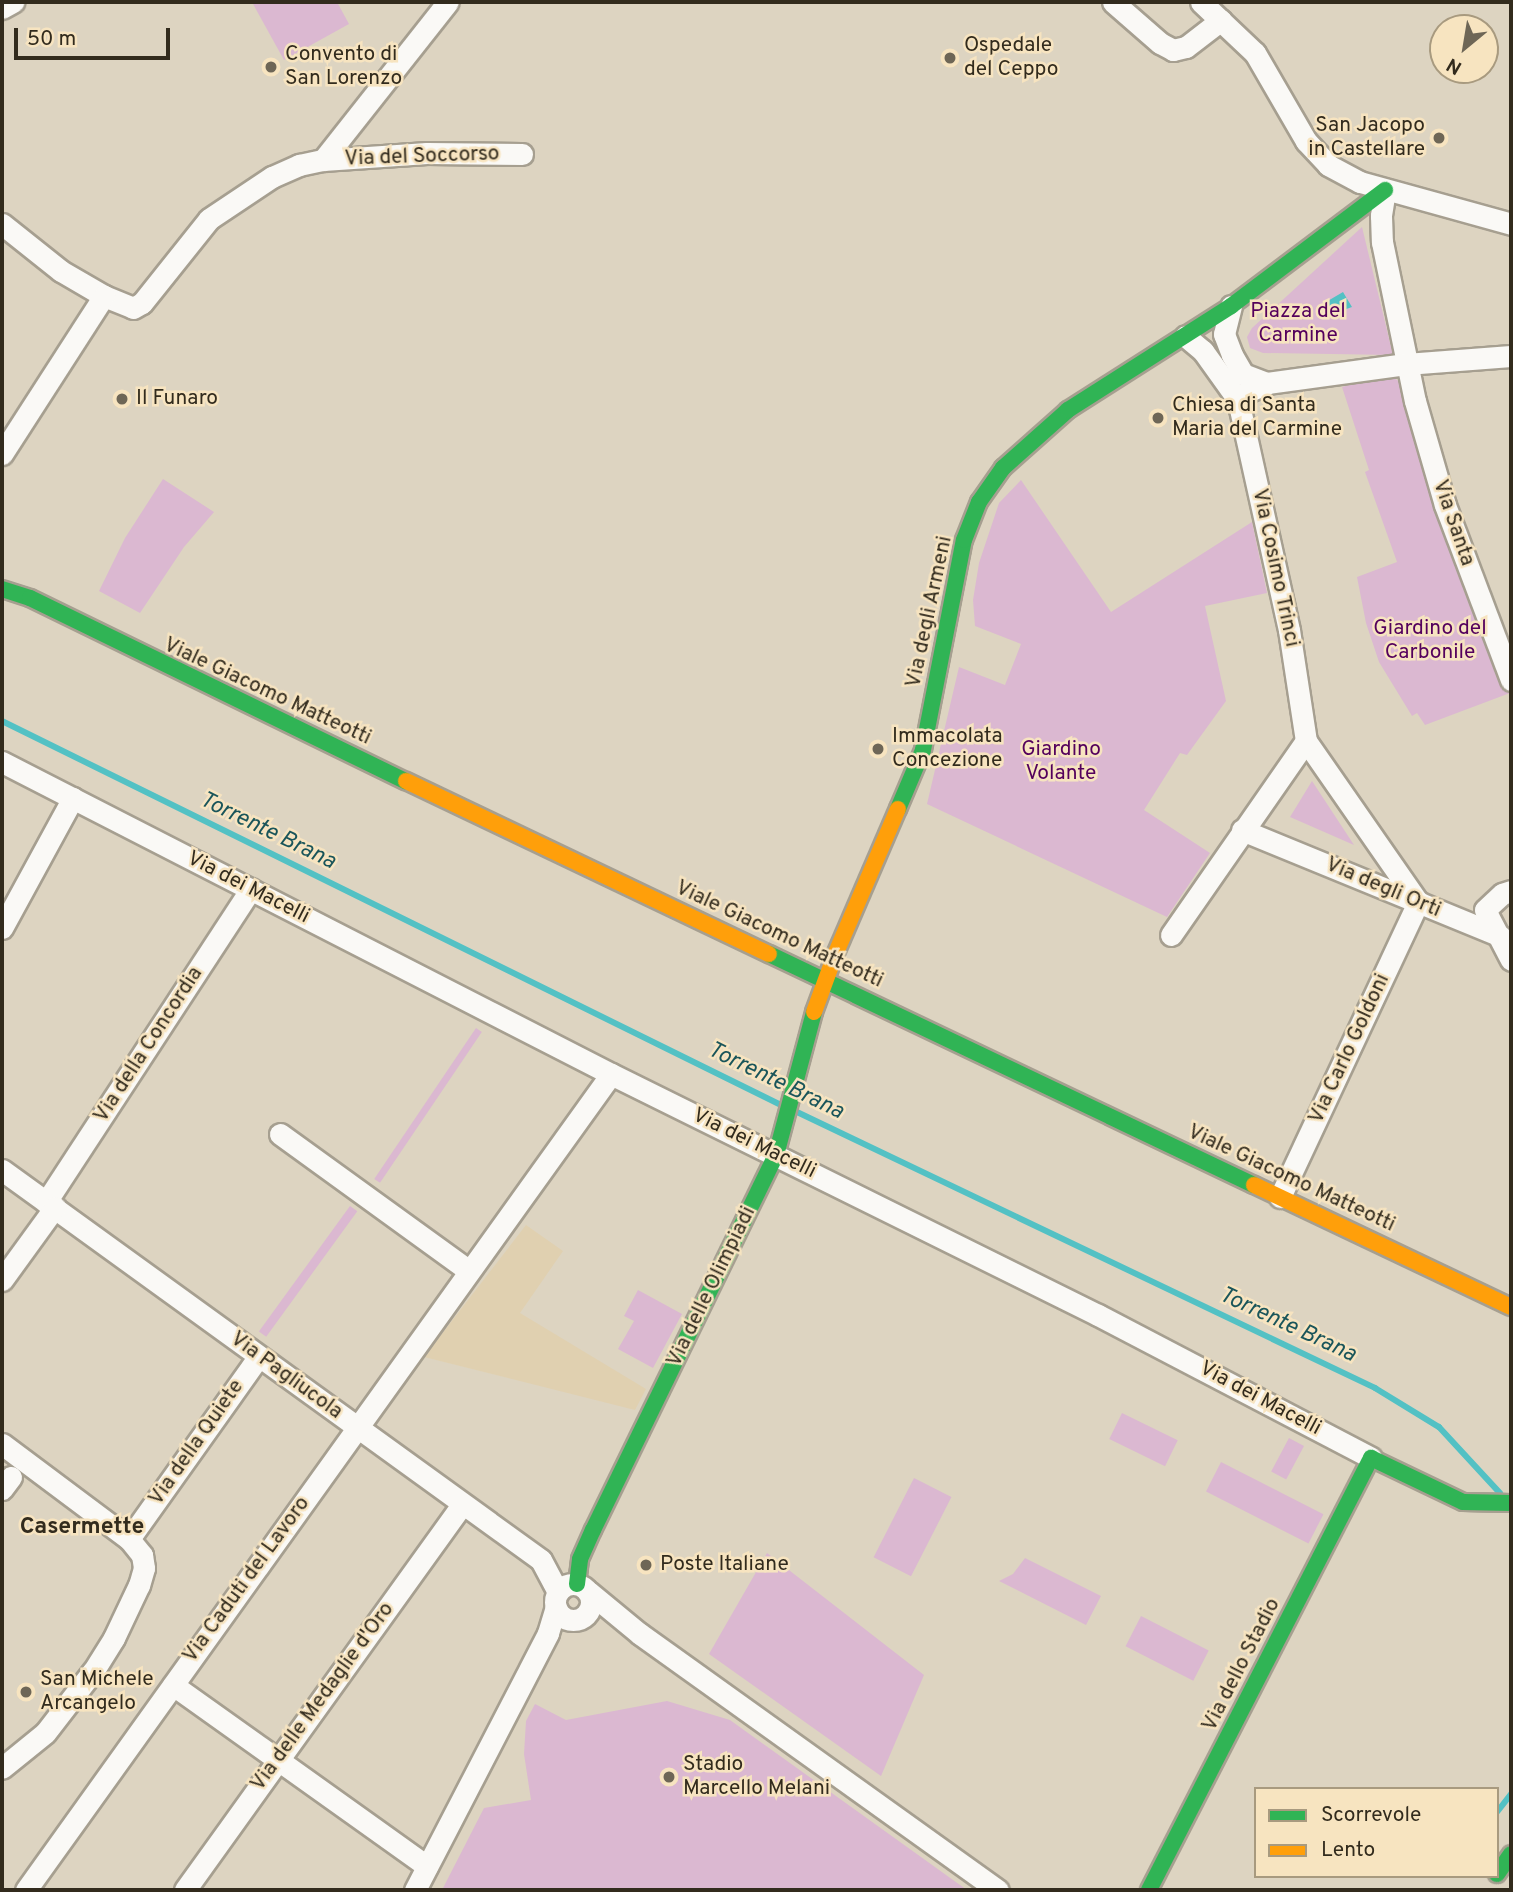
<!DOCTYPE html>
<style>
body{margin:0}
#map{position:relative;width:1513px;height:1892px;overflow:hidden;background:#ddd4c1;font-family:Overpass,sans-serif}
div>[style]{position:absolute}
.built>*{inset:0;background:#e0d0b0}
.green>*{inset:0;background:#dbb8d1;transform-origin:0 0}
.water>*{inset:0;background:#53c1c4}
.stream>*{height:6px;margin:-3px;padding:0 3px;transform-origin:3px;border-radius:3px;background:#53c1c4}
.roads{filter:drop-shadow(2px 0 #a69f90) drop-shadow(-2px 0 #a69f90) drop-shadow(0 2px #a69f90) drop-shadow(0 -2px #a69f90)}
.street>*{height:21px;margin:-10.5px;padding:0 10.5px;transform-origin:10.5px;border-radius:10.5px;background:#faf9f6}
.street>.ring{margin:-10.5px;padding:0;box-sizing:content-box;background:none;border:21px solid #faf9f6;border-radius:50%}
.fast>*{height:16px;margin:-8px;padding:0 8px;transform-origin:8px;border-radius:8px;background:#30b455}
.slow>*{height:16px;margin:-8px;padding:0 8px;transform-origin:8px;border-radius:8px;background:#ff9f0a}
.dots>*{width:19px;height:19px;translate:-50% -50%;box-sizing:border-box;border:4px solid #f7e4c0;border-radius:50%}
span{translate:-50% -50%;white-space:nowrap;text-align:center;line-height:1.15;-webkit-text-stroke:5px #f7e4c0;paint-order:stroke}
.poi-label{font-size:21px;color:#322b1d}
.left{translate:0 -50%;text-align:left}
.right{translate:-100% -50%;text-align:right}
.street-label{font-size:21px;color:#322b1d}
.park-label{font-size:21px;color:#54015c}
.water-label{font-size:23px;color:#1a555a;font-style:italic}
.neighbourhood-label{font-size:23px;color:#322b1d;font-weight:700}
.frame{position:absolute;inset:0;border:4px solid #322b1d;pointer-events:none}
.legend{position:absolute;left:1254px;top:1787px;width:245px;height:91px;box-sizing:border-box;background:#f7e4c0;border:2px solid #a89a7f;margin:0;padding:9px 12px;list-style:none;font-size:21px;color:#322b1d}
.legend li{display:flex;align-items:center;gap:14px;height:35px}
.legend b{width:35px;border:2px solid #a89a7f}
.north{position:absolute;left:1429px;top:14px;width:70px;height:70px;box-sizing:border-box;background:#f7e4c0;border:2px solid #a89a7f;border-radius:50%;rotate:210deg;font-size:19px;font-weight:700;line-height:28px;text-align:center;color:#322b1d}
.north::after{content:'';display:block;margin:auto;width:24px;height:32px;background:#6e6656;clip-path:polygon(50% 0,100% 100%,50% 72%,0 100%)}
.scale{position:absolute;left:14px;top:28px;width:156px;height:32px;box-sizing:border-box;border:4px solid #322b1d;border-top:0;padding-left:9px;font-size:21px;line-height:24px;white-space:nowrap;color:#322b1d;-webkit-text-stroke:5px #f7e4c0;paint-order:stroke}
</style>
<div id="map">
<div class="built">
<div style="clip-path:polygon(526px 1225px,563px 1251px,520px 1313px,646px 1389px,635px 1410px,424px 1357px)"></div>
</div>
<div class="green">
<div style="clip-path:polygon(252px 2px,337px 2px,349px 24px,284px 60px)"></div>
<div style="clip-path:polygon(1362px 227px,1393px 355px,1263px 353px,1250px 348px,1247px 337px,1252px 328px)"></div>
<div style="clip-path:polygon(1389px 374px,1401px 383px,1457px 565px,1510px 693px,1425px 725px,1417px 713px,1412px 716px,1379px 662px,1366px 623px,1357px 577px,1397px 562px,1365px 472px,1369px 470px,1342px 387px)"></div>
<div style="clip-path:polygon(163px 479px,214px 512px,184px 547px,140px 613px,99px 591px,125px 538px)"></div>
<div style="clip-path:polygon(1021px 480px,1111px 612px,1252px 522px,1267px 593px,1205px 606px,1226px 701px,1187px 755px,1180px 753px,1144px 810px,1210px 853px,1167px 917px,927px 804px,959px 667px,1005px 685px,1021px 644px,975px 626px,973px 600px,979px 563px,999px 503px)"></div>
<div style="clip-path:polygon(1312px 781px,1354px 845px,1290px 817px)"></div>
<div style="left:476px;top:1028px;width:7px;height:182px;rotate:34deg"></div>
<div style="left:350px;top:1206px;width:9px;height:155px;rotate:36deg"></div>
<div style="clip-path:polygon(638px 1290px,682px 1314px,653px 1368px,618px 1349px,634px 1321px,624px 1316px)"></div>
<div style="left:1122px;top:1413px;width:62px;height:29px;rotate:26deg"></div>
<div style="left:1289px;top:1438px;width:17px;height:38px;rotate:28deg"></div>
<div style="left:1221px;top:1462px;width:115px;height:33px;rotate:27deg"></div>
<div style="left:914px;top:1478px;width:42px;height:89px;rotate:27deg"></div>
<div style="clip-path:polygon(767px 1553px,924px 1675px,881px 1776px,709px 1654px)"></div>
<div style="clip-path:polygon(1025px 1558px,1101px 1596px,1086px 1625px,999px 1581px,1013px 1574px)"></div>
<div style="left:1141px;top:1616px;width:76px;height:34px;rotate:27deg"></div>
<div style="clip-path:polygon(667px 1701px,730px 1720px,967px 1890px,442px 1890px,484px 1808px,531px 1800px,524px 1754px,526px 1721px,535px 1704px,566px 1720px)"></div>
</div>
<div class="water">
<div style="clip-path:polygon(1343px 292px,1352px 307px,1332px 314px,1324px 312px,1326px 302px)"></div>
</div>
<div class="stream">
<div style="left:2px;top:721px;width:869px;rotate:26.24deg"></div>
<div style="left:797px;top:1112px;width:641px;rotate:25.52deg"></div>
<div style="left:1375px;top:1388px;width:75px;rotate:31.4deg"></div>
<div style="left:1439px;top:1427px;width:90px;rotate:47.3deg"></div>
<div style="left:1497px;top:1812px;width:23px;rotate:-52deg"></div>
</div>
<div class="roads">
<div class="street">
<div style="left:1113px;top:2px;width:62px;rotate:41.1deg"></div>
<div style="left:1160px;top:43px;width:15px;rotate:28deg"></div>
<div style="left:1173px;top:50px;width:13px;rotate:-13deg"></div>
<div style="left:1186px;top:47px;width:44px;rotate:-37.6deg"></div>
<div style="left:1201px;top:2px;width:74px;rotate:43.4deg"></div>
<div style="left:1255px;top:53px;width:102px;rotate:59.9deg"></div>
<div style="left:1306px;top:141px;width:33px;rotate:47deg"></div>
<div style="left:1328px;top:165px;width:36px;rotate:28deg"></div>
<div style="left:1360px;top:182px;width:157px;rotate:15.5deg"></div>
<div style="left:2px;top:8px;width:13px;rotate:-29deg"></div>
<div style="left:323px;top:160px;width:201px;rotate:-51.7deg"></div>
<div style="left:1385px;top:190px;width:26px;rotate:99deg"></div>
<div style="left:1381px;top:216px;width:26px;rotate:88deg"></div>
<div style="left:1382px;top:242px;width:162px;rotate:78.3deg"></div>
<div style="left:1415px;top:401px;width:108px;rotate:73.9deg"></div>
<div style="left:1445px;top:505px;width:187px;rotate:69.3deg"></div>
<div style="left:2px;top:224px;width:75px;rotate:38.5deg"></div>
<div style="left:61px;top:271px;width:50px;rotate:30.2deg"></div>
<div style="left:104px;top:296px;width:31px;rotate:22deg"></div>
<div style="left:133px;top:308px;width:10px;rotate:-29deg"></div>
<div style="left:142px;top:303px;width:107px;rotate:-51.4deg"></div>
<div style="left:209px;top:219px;width:76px;rotate:-33.7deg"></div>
<div style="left:272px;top:177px;width:30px;rotate:-24deg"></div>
<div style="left:299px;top:165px;width:25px;rotate:-12deg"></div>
<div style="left:323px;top:160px;width:104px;rotate:-3.9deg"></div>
<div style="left:427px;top:153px;width:95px;rotate:0.6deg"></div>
<div style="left:1231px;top:306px;width:29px;rotate:104deg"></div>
<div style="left:1224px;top:334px;width:22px;rotate:69deg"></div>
<div style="left:1232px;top:355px;width:22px;rotate:60deg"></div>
<div style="left:1243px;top:374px;width:26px;rotate:21deg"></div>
<div style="left:1236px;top:397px;width:34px;rotate:-24deg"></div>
<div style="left:1267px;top:383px;width:140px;rotate:-7.8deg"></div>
<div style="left:1406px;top:364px;width:105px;rotate:-4.4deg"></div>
<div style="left:2px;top:454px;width:188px;rotate:-57.2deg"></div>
<div style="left:1306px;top:741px;width:196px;rotate:55.2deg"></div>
<div style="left:2px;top:762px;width:684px;rotate:27.13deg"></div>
<div style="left:611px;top:1074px;width:543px;rotate:26.33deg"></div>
<div style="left:1098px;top:1315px;width:308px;rotate:27.6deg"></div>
<div style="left:1242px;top:830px;width:279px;rotate:22.3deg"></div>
<div style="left:1511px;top:891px;width:9px;rotate:162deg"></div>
<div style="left:1502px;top:894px;width:23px;rotate:137deg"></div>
<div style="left:1485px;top:910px;width:56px;rotate:62.5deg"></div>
<div style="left:2px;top:928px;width:148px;rotate:-61.4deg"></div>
<div style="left:1171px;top:935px;width:236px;rotate:-55.2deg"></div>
<div style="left:1306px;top:741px;width:112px;rotate:-98.7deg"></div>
<div style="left:1289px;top:630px;width:226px;rotate:-102.5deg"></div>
<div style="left:1240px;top:409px;width:13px;rotate:-108deg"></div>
<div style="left:1236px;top:397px;width:57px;rotate:-125.7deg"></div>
<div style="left:1203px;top:351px;width:23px;rotate:-140deg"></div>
<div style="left:280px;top:1134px;width:233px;rotate:35.9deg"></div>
<div style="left:2px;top:1170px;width:665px;rotate:35.89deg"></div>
<div style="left:541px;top:1560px;width:36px;rotate:62deg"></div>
<div style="left:1280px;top:1197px;width:326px;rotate:-64.9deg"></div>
<div style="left:46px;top:1202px;width:374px;rotate:-56.8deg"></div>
<div style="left:2px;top:1280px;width:90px;rotate:-54deg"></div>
<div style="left:2px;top:1444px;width:159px;rotate:36.8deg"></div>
<div style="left:129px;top:1539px;width:21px;rotate:51deg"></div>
<div style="left:142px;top:1555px;width:13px;rotate:81deg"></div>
<div style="left:144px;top:1568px;width:18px;rotate:106deg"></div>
<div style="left:139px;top:1585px;width:59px;rotate:115.3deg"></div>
<div style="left:114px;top:1638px;width:39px;rotate:122deg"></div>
<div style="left:93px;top:1671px;width:78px;rotate:127.7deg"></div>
<div style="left:45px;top:1733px;width:55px;rotate:140.9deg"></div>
<div style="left:2px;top:1489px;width:15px;rotate:-53deg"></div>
<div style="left:129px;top:1539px;width:224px;rotate:-54.6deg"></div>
<div class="ring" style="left:555px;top:1584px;width:15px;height:15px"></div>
<div style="left:589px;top:1592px;width:66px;rotate:39.5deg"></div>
<div style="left:640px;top:1634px;width:440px;rotate:35.6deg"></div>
<div style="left:173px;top:1685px;width:312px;rotate:35.5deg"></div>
<div style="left:26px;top:1890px;width:1004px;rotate:-54.36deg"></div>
<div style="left:185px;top:1890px;width:475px;rotate:-54.3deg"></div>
<div style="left:415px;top:1890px;width:289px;rotate:-62.6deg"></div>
<div style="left:548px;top:1633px;width:27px;rotate:-73deg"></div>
</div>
<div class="fast">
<div style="left:2px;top:589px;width:29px;rotate:18deg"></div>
<div style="left:30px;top:598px;width:418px;rotate:26deg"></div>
<div style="left:898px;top:809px;width:64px;rotate:-67deg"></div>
<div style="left:923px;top:750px;width:214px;rotate:-79deg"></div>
<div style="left:964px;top:540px;width:41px;rotate:-68.5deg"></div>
<div style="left:979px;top:502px;width:42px;rotate:-54.8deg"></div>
<div style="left:1003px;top:468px;width:87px;rotate:-41.7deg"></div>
<div style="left:1068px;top:410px;width:193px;rotate:-32.5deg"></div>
<div style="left:1231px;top:306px;width:193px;rotate:-37deg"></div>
<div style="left:769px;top:954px;width:537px;rotate:25.47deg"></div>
<div style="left:577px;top:1584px;width:25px;rotate:-83deg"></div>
<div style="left:580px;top:1559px;width:32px;rotate:-66deg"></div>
<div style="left:593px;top:1530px;width:417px;rotate:-64deg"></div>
<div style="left:776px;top:1155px;width:148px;rotate:-75.1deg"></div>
<div style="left:1497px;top:1874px;width:24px;rotate:-55deg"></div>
<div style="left:1149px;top:1890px;width:486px;rotate:-62.8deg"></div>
<div style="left:1371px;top:1458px;width:102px;rotate:25.6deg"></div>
<div style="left:1463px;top:1502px;width:48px;rotate:1.2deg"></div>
</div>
<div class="slow">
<div style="left:406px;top:781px;width:402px;rotate:25.5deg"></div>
<div style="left:814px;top:1012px;width:61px;rotate:-69.8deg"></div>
<div style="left:835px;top:955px;width:159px;rotate:-66.7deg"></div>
<div style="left:1254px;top:1185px;width:284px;rotate:25.4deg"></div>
</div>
</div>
<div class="dots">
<div style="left:950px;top:58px;background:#6e6656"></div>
<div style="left:271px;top:67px;background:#6e6656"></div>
<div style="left:1439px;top:138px;background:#6e6656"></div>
<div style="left:122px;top:399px;background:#6e6656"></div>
<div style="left:1158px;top:418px;background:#6e6656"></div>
<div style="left:878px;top:749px;background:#6e6656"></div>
<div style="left:646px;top:1565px;background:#6e6656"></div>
<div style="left:26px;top:1692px;background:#6e6656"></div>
<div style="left:669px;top:1777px;background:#6e6656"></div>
</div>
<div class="poi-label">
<span class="left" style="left:964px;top:58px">Ospedale<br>del Ceppo</span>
<span class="left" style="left:285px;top:67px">Convento di<br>San Lorenzo</span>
<span class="right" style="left:1425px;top:138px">San Jacopo<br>in Castellare</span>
<span class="left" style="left:136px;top:399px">Il Funaro</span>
<span class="left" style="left:1172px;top:418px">Chiesa di Santa<br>Maria del Carmine</span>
<span class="left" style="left:892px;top:749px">Immacolata<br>Concezione</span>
<span class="left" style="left:660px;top:1565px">Poste Italiane</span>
<span class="left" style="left:40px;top:1692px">San Michele<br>Arcangelo</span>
<span class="left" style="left:683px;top:1777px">Stadio<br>Marcello Melani</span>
</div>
<div class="street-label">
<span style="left:422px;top:157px;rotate:-2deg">Via del Soccorso</span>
<span style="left:1453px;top:523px;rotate:71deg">Via Santa</span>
<span style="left:1275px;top:568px;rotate:78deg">Via Cosimo Trinci</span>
<span style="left:930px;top:612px;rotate:-78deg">Via degli Armeni</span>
<span style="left:267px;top:692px;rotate:25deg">Viale Giacomo Matteotti</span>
<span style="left:248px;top:888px;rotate:27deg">Via dei Macelli</span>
<span style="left:1383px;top:888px;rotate:23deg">Via degli Orti</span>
<span style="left:779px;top:935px;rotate:25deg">Viale Giacomo Matteotti</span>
<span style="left:149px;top:1045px;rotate:-57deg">Via della Concordia</span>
<span style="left:1350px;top:1049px;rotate:-65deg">Via Carlo Goldoni</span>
<span style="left:754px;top:1144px;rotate:26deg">Via dei Macelli</span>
<span style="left:1291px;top:1179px;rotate:25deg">Viale Giacomo Matteotti</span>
<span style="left:712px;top:1287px;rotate:-64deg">Via delle Olimpiadi</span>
<span style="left:286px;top:1376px;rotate:36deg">Via Pagliucola</span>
<span style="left:1260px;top:1399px;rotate:28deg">Via dei Macelli</span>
<span style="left:197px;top:1443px;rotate:-55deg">Via della Quiete</span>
<span style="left:247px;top:1580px;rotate:-54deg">Via Caduti del Lavoro</span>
<span style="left:1242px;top:1665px;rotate:-63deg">Via dello Stadio</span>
<span style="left:323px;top:1697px;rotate:-54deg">Via delle Medaglie d'Oro</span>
</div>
<div class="park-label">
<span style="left:1298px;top:324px">Piazza del<br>Carmine</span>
<span style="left:1430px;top:641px">Giardino del<br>Carbonile</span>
<span style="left:1061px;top:762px">Giardino<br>Volante</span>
</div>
<div class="water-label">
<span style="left:267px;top:832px;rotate:26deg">Torrente Brana</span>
<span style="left:775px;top:1082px;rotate:26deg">Torrente Brana</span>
<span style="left:1287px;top:1326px;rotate:25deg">Torrente Brana</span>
</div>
<div class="neighbourhood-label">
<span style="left:82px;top:1528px">Casermette</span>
</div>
<div class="frame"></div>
<ul class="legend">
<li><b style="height:9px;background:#30b455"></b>Scorrevole</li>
<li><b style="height:9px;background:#ff9f0a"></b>Lento</li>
</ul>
<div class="north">N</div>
<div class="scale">50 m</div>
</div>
